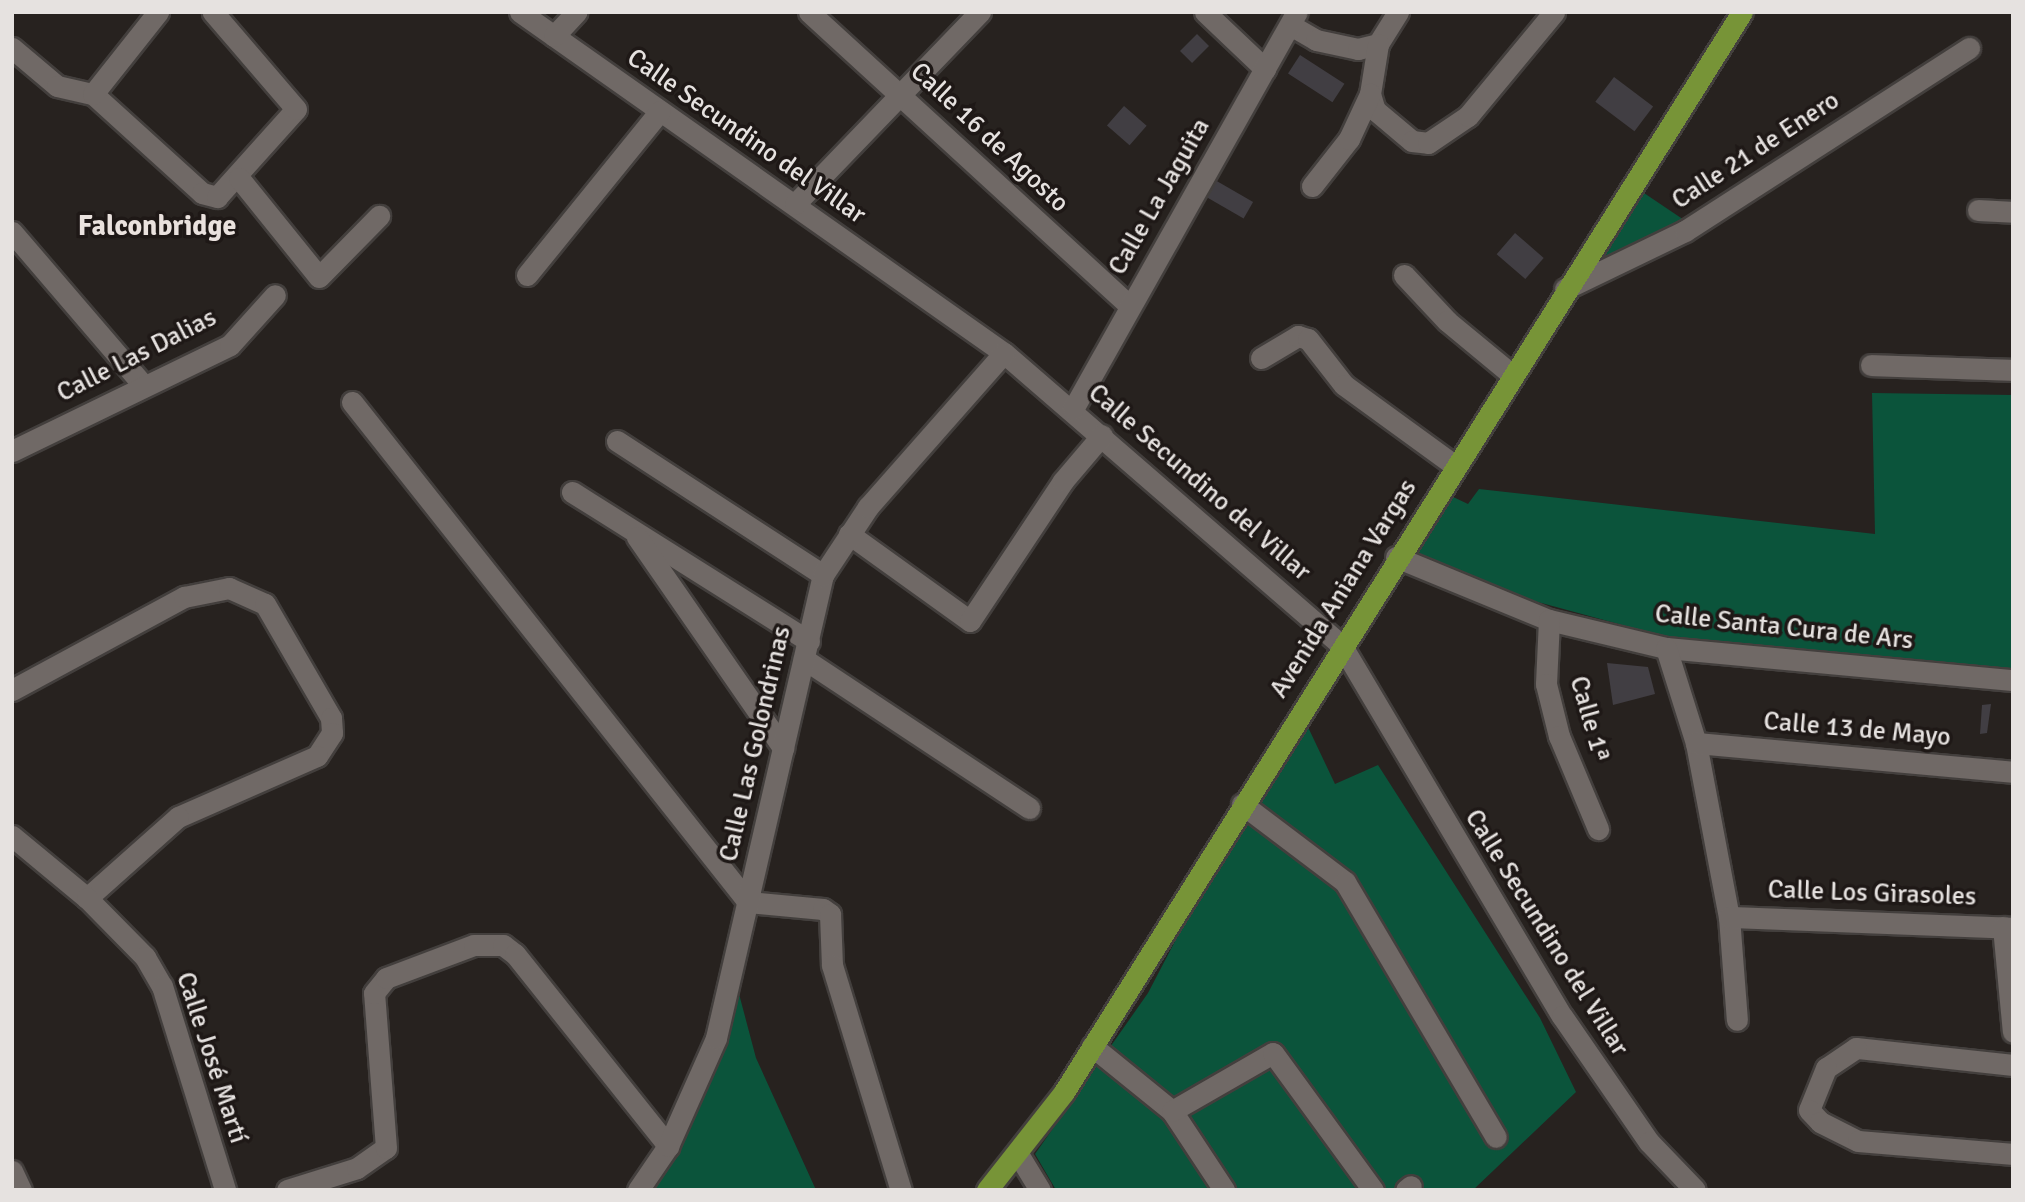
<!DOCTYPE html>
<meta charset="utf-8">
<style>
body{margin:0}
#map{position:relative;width:2025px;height:1202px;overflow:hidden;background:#27221f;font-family:Signika,sans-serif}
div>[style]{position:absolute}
.green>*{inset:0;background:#0b543b}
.building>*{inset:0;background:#413e43;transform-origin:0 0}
.roads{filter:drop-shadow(2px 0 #433f3d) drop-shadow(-2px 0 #433f3d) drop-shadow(0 2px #433f3d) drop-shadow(0 -2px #433f3d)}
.minor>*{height:21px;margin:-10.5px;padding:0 10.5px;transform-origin:10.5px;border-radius:10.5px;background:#706966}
.major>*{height:21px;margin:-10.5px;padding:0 10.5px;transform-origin:10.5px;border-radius:10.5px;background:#779437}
span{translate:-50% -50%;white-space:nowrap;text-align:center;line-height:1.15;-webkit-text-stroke:7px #1e1816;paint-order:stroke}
.street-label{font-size:26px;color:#e6e2e0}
.neighbourhood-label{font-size:28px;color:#eae2de;font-weight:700}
.frame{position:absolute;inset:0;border:14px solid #e6e2e0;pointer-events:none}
</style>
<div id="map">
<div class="green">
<div style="clip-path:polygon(1641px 191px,1690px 224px,1571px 284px)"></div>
<div style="clip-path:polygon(1872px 393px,2013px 395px,2013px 673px,1670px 638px,1508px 594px,1409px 555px,1449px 495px,1468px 504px,1479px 489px,1875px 534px)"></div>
<div style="clip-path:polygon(1307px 725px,1335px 784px,1378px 765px,1540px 1018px,1576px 1092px,1473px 1190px,1056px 1190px,1035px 1154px,1148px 993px,1234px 828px)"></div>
<div style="clip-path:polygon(738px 990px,756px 1058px,816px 1190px,651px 1190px,722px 1049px)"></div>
</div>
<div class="building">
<div style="left:1197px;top:34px;width:17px;height:24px;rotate:45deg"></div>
<div style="left:1300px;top:55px;width:53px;height:22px;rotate:33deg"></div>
<div style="left:1614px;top:77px;width:49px;height:31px;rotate:37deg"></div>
<div style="left:1124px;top:106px;width:30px;height:26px;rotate:41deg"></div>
<div style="left:1215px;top:180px;width:44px;height:19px;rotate:30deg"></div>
<div style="left:1515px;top:233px;width:38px;height:28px;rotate:41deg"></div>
<div style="clip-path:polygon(1607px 663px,1648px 667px,1655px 694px,1613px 705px)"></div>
<div style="clip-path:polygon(1991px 704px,1987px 733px,1980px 734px,1982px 705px)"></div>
</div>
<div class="roads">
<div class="minor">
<div style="left:520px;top:12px;width:592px;rotate:35.17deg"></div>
<div style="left:1004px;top:353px;width:447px;rotate:40.9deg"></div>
<div style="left:1342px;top:646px;width:430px;rotate:59.3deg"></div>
<div style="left:1562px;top:1016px;width:153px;rotate:55.4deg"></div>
<div style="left:1649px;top:1142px;width:66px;rotate:46.2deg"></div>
<div style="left:809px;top:12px;width:435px;rotate:42.5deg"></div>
<div style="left:1205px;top:12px;width:83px;rotate:43.5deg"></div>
<div style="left:1292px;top:26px;width:28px;rotate:30deg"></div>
<div style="left:1316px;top:40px;width:43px;rotate:12.1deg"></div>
<div style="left:1358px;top:49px;width:21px;rotate:-14deg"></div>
<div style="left:1378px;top:44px;width:38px;rotate:-58deg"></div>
<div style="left:554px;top:36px;width:33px;rotate:-47deg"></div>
<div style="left:1378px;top:44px;width:51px;rotate:99.1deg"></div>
<div style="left:1370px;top:94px;width:17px;rotate:73deg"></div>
<div style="left:1375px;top:110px;width:48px;rotate:40deg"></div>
<div style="left:1412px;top:141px;width:16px;rotate:7deg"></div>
<div style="left:1428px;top:143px;width:48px;rotate:-34deg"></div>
<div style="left:1468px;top:116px;width:135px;rotate:-50.4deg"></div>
<div style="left:12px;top:48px;width:59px;rotate:40.2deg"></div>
<div style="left:57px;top:86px;width:37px;rotate:13deg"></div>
<div style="left:93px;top:94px;width:147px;rotate:42.2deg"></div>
<div style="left:202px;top:193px;width:16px;rotate:15deg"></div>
<div style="left:217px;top:197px;width:118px;rotate:-48.1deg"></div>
<div style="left:296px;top:109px;width:128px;rotate:-130.6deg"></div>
<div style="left:93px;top:94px;width:105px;rotate:-51.6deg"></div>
<div style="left:239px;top:178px;width:127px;rotate:51.1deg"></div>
<div style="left:319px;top:277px;width:86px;rotate:-45.5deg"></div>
<div style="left:1312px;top:186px;width:60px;rotate:-51.8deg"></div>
<div style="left:1349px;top:139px;width:50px;rotate:-65deg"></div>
<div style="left:795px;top:204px;width:267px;rotate:-46.1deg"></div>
<div style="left:1978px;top:210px;width:35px;rotate:3deg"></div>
<div style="left:12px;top:232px;width:201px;rotate:49.4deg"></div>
<div style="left:527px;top:275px;width:211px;rotate:-51deg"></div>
<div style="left:1404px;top:275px;width:63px;rotate:46.9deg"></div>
<div style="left:1447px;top:321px;width:83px;rotate:39.6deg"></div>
<div style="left:1565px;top:289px;width:133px;rotate:-25.8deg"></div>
<div style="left:1685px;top:231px;width:338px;rotate:-32.8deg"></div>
<div style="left:1261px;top:358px;width:43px;rotate:-30.7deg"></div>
<div style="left:1298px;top:336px;width:10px;rotate:17deg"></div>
<div style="left:1308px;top:339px;width:58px;rotate:52deg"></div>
<div style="left:1344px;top:385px;width:136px;rotate:36deg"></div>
<div style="left:1871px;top:365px;width:142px;rotate:2deg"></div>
<div style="left:352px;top:402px;width:638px;rotate:51.62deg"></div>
<div style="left:748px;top:902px;width:75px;rotate:5.3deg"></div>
<div style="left:823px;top:909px;width:9px;rotate:36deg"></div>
<div style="left:830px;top:914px;width:51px;rotate:87.8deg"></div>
<div style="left:832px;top:965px;width:235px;rotate:73deg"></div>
<div style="left:1073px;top:409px;width:456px;rotate:-60.6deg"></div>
<div style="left:617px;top:441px;width:246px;rotate:33deg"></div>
<div style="left:12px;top:451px;width:242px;rotate:-25.9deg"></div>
<div style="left:230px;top:345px;width:67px;rotate:-48deg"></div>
<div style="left:572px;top:492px;width:280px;rotate:32.2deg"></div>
<div style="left:849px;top:534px;width:149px;rotate:35.7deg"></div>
<div style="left:970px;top:621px;width:168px;rotate:-56.4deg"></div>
<div style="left:1063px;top:481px;width:60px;rotate:-49.7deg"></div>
<div style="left:637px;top:537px;width:257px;rotate:55.3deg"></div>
<div style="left:1396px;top:557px;width:165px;rotate:22.4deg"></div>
<div style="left:1549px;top:620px;width:120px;rotate:13.5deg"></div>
<div style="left:1666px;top:648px;width:348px;rotate:5.3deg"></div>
<div style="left:1549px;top:620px;width:64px;rotate:92.7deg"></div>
<div style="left:1546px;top:684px;width:54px;rotate:76deg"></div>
<div style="left:1559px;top:736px;width:101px;rotate:67.2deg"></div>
<div style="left:1666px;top:648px;width:100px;rotate:72.5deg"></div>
<div style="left:1696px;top:743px;width:177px;rotate:79.3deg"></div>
<div style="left:1729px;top:917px;width:103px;rotate:85.6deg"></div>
<div style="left:804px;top:659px;width:270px;rotate:33.5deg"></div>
<div style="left:12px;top:690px;width:196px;rotate:-28.4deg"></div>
<div style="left:184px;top:597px;width:46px;rotate:-11.3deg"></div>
<div style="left:229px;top:588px;width:39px;rotate:24deg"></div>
<div style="left:265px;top:604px;width:132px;rotate:59.9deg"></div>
<div style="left:331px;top:718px;width:15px;rotate:86deg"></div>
<div style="left:332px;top:733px;width:27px;rotate:123deg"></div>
<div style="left:317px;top:756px;width:152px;rotate:156.3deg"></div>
<div style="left:178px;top:817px;width:122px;rotate:138.3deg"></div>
<div style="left:1696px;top:743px;width:318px;rotate:5.2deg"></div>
<div style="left:1242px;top:804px;width:129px;rotate:37.1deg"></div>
<div style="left:1345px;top:882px;width:296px;rotate:59.4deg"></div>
<div style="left:12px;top:836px;width:97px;rotate:39.6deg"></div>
<div style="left:87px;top:898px;width:83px;rotate:45.5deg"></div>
<div style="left:145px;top:957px;width:34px;rotate:60deg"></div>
<div style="left:162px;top:986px;width:214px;rotate:72.8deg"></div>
<div style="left:1729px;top:917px;width:284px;rotate:2.2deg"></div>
<div style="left:2003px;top:927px;width:105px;rotate:84.6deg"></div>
<div style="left:1092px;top:1046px;width:103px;rotate:39.1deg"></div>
<div style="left:1172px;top:1111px;width:95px;rotate:56.6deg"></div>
<div style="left:2013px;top:1065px;width:158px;rotate:-173.8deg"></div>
<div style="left:1856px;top:1048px;width:36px;rotate:146deg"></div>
<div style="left:1826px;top:1068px;width:45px;rotate:112deg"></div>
<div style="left:1809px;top:1110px;width:16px;rotate:47deg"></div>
<div style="left:1820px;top:1122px;width:42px;rotate:26.6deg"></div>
<div style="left:1858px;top:1141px;width:156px;rotate:4.8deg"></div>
<div style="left:1172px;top:1111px;width:116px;rotate:-29.9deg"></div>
<div style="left:1273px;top:1053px;width:170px;rotate:53.9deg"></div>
<div style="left:1018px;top:1154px;width:42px;rotate:58.6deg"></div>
<div style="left:12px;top:1171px;width:21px;rotate:65deg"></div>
<div style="left:287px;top:1190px;width:73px;rotate:-17.4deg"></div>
<div style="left:357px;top:1168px;width:35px;rotate:-35deg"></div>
<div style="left:386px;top:1148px;width:155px;rotate:-94.4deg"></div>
<div style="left:374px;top:993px;width:19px;rotate:-51deg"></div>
<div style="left:386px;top:978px;width:94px;rotate:-20.6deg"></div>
<div style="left:474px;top:945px;width:29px"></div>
<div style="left:503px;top:945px;width:15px;rotate:37deg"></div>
<div style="left:515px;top:954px;width:246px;rotate:51.4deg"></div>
<div style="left:638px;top:1190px;width:53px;rotate:-55.7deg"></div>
<div style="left:668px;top:1146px;width:118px;rotate:-66deg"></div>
<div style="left:716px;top:1038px;width:475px;rotate:-77deg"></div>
<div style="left:823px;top:575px;width:82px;rotate:-56.5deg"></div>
<div style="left:868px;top:507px;width:205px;rotate:-48.6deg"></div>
<div style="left:1406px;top:1190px;width:6px;rotate:-39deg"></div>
</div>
<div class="major">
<div style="left:987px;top:1190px;width:125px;rotate:-51.8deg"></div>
<div style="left:1064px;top:1092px;width:1275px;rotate:-57.88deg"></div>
</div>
</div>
<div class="street-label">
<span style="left:746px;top:137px;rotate:35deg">Calle Secundino del Villar</span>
<span style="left:989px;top:138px;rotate:43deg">Calle 16 de Agosto</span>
<span style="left:1756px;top:151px;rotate:-33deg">Calle 21 de Enero</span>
<span style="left:1160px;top:197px;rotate:-60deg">Calle La Jaguita</span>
<span style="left:137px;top:356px;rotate:-27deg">Calle Las Dalias</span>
<span style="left:1199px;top:483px;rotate:41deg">Calle Secundino del Villar</span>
<span style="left:1344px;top:589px;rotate:-58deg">Avenida Aniana Vargas</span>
<span style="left:1784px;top:628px;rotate:6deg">Calle Santa Cura de Ars</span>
<span style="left:1589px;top:719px;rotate:74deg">Calle 1ª</span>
<span style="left:1857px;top:730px;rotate:5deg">Calle 13 de Mayo</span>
<span style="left:756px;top:744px;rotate:-77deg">Calle Las Golondrinas</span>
<span style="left:1872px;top:894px;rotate:2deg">Calle Los Girasoles</span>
<span style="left:1546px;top:933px;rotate:58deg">Calle Secundino del Villar</span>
<span style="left:211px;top:1058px;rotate:72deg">Calle José Martí</span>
</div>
<div class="neighbourhood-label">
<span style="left:157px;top:226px">Falconbridge</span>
</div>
<div class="frame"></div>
</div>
